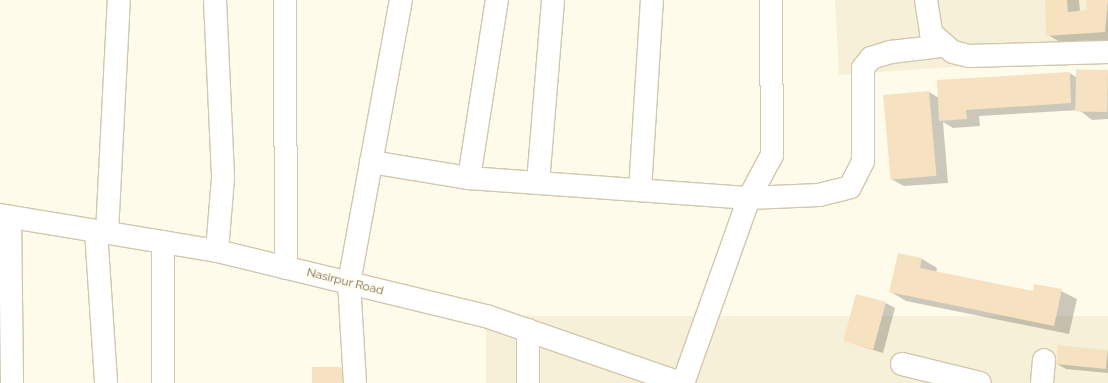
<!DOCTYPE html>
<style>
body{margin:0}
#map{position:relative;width:1108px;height:383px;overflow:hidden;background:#fefbea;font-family:Raleway,sans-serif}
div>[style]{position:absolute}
.residential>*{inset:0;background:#f6f0d8;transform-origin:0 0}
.shadow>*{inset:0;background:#0003}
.building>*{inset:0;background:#f6e2c0;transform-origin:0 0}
.roads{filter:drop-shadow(1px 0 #d2c7ae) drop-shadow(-1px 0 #d2c7ae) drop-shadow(0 1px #d2c7ae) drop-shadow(0 -1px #d2c7ae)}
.street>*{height:22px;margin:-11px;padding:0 11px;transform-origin:11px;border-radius:11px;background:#fff}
span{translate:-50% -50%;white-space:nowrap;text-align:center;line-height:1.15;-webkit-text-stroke:4.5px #fffdf2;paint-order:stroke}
.street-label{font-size:12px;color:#7c684a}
</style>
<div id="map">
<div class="residential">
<div style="clip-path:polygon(835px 0,1108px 0,1108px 56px,839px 75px)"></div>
<div style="left:486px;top:316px;width:622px;height:67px"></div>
</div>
<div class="shadow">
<div style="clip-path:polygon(1046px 0,1079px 0,1080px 12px,1088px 11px,1088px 0,1108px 0,1108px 40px,1060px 42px,1048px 35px)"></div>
<div style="clip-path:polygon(1108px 71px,1108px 119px,1092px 120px,1079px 110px,979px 116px,980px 126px,953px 128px,943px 122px,948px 183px,904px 186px,891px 179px,929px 92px,939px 98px,1069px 73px,1078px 78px,1077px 73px)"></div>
<div style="clip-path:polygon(899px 254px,922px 259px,937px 268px,936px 273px,1034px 293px,1061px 291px,1077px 299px,1069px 334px,906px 301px,891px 292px)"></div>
<div style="clip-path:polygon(886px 303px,895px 308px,883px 353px,845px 341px)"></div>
<div style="clip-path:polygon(1059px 346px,1108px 351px,1108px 373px,1066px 369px,1057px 364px)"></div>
</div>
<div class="building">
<div style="clip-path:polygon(1045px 0,1067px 0,1068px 12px,1087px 10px,1086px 0,1108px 0,1105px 32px,1046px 36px)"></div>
<div style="left:1108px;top:70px;width:42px;height:32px;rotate:91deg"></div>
<div style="clip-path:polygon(1070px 72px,1071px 103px,966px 110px,967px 119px,939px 121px,937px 80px)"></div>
<div style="left:929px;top:91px;width:85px;height:46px;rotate:85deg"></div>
<div style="clip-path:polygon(898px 253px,922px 258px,920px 268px,1033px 291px,1034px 284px,1062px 289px,1054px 326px,889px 292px)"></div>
<div style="left:856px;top:294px;width:31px;height:49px;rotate:15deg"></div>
<div style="left:1058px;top:345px;width:50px;height:19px;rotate:6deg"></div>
<div style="left:348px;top:367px;width:16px;height:36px;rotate:90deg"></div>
</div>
<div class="roads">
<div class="street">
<div style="left:215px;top:0;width:178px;rotate:87.4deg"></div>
<div style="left:223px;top:178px;width:73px;rotate:94.7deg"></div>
<div style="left:285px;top:0;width:268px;rotate:89.8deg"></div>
<div style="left:926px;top:0;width:33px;rotate:81deg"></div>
<div style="left:931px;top:33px;width:29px;rotate:41deg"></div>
<div style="left:953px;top:52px;width:16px;rotate:14deg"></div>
<div style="left:969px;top:56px;width:139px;rotate:-1.6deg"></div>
<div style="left:371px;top:162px;width:99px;rotate:9.3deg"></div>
<div style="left:469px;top:178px;width:180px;rotate:-81.1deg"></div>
<div style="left:469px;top:178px;width:281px;rotate:4.1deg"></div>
<div style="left:749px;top:198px;width:196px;rotate:109.6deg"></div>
<div style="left:538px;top:183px;width:184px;rotate:-85.3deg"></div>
<div style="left:640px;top:190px;width:190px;rotate:-86.4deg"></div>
<div style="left:749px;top:198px;width:70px;rotate:-2.5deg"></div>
<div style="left:819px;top:195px;width:32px;rotate:-14deg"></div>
<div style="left:850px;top:187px;width:29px;rotate:-63deg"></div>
<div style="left:863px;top:161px;width:93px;rotate:-90deg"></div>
<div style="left:863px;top:68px;width:13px;rotate:-51deg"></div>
<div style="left:871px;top:58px;width:21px;rotate:-17deg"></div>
<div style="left:891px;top:52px;width:50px;rotate:-6.8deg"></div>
<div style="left:749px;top:198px;width:49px;rotate:-61.9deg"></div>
<div style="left:772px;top:155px;width:155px;rotate:-90.4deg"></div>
<div style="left:0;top:215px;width:220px;rotate:9.4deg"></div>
<div style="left:217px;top:251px;width:277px;rotate:13.6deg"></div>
<div style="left:486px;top:316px;width:206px;rotate:19deg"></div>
<div style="left:10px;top:217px;width:166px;rotate:89.3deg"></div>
<div style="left:96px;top:231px;width:152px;rotate:86.2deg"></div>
<div style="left:107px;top:233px;width:233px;rotate:-87.1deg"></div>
<div style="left:528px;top:330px;width:53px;rotate:90deg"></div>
<div style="left:902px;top:364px;width:80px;rotate:13.7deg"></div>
<div style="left:163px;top:383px;width:141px;rotate:-90deg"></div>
<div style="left:355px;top:383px;width:100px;rotate:-93.4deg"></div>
<div style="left:349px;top:283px;width:288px;rotate:-79.6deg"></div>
<div style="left:1042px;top:383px;width:23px;rotate:-85deg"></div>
</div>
</div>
<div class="street-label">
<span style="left:345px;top:282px;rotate:14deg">Nasirpur Road</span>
</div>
</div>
